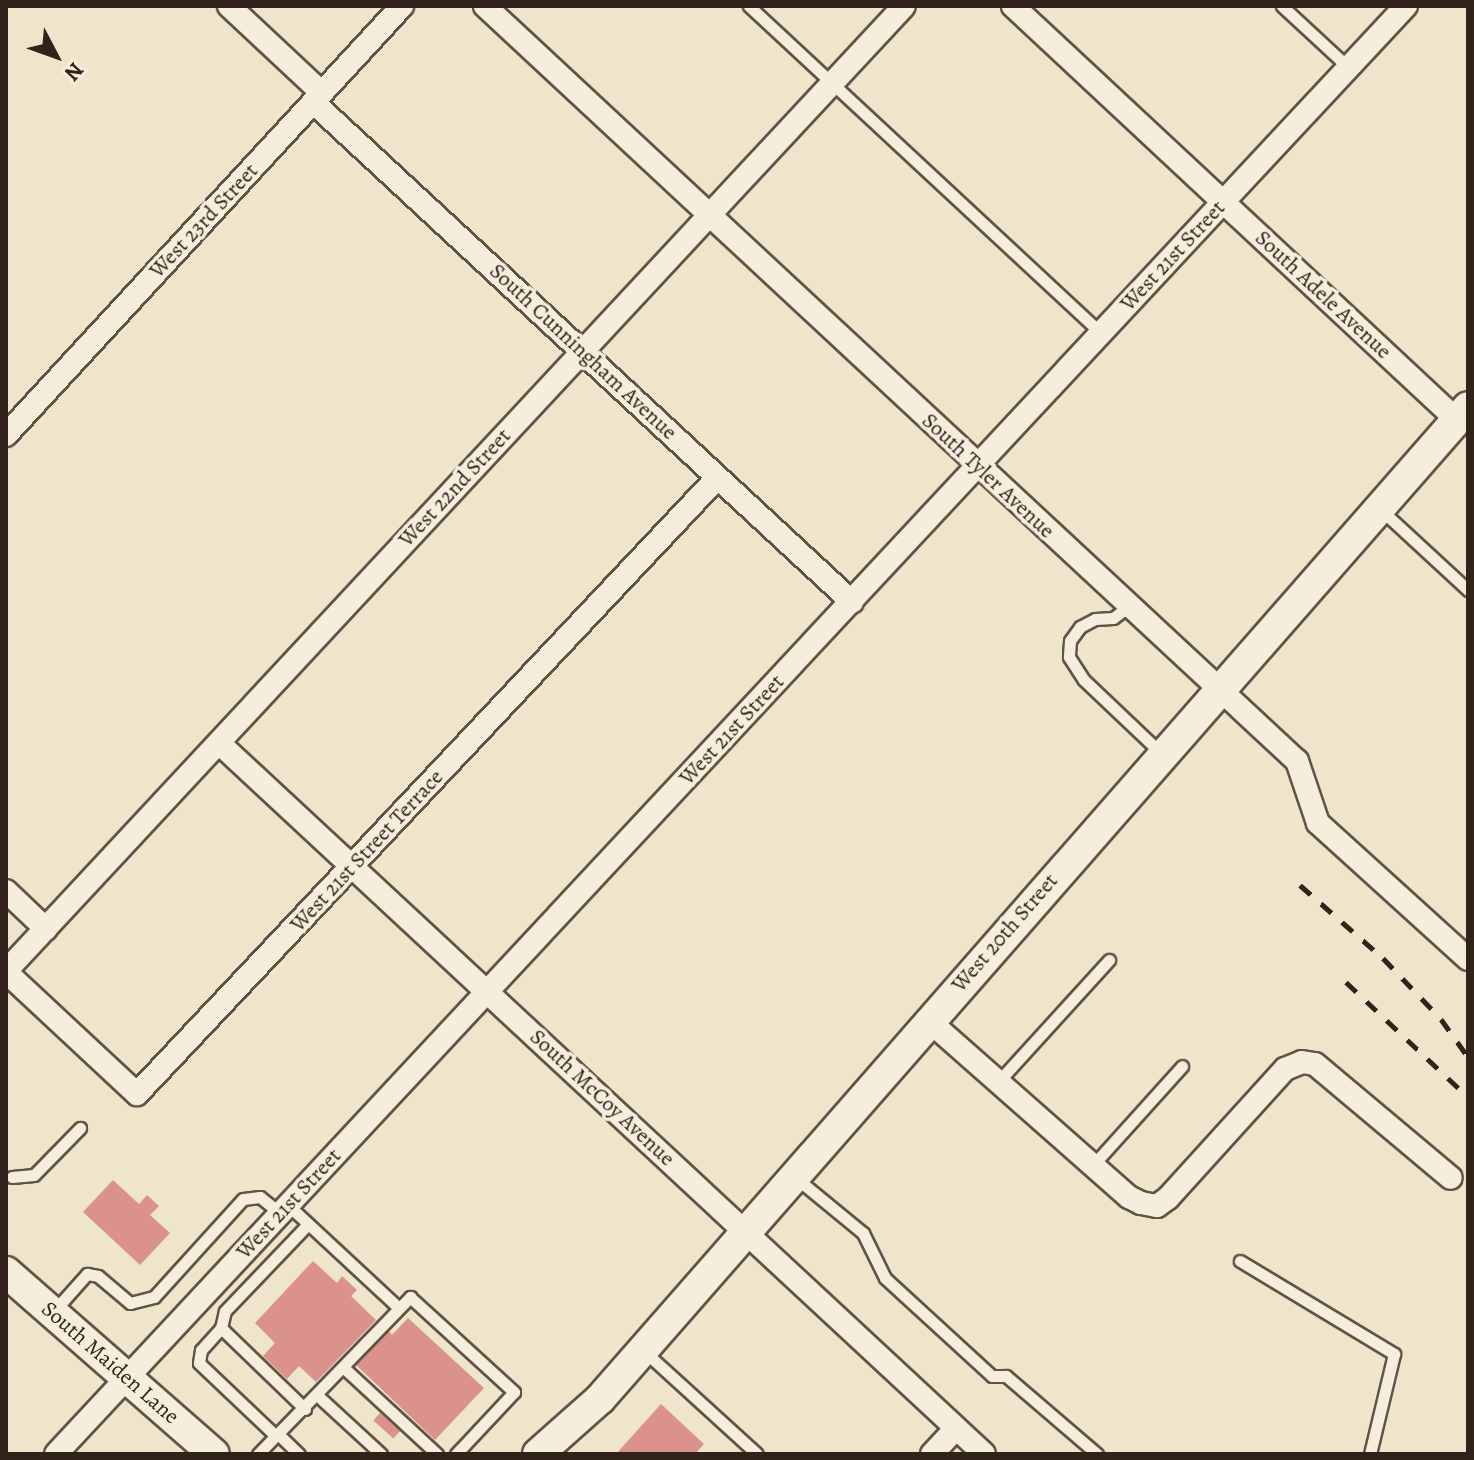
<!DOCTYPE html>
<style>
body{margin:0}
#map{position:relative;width:1474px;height:1460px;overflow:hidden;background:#efe5cb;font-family:Alegreya,serif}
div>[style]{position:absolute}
.building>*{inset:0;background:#db928c;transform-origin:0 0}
.roads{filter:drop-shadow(2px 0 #615446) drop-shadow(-2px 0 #615446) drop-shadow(0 2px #615446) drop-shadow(0 -2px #615446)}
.service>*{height:11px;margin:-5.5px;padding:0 5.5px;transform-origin:5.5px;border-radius:5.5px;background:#f5eedd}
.minor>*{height:22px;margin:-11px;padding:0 11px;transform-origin:11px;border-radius:11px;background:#f5eedd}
.secondary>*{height:30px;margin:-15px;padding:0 15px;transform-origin:15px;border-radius:15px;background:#f5eedd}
.rail>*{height:5px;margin-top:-2.5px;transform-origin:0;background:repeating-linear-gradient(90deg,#32231a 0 14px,transparent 0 28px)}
span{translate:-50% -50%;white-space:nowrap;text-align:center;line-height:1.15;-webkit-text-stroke:7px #f5eedd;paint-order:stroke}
.street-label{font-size:22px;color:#32231a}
.frame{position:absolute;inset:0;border:8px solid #32231a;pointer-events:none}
.north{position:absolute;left:16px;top:16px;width:80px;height:80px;-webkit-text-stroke:6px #f5eedd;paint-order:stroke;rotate:131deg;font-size:22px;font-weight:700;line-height:32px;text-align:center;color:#32231a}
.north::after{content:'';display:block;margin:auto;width:28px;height:36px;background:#32231a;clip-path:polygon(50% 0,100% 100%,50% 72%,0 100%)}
</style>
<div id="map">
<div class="building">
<div style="clip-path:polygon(113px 1180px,139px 1204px,147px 1195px,159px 1206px,150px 1215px,170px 1233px,140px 1265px,83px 1212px)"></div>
<div style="clip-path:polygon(313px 1261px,337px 1283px,342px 1276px,357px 1290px,351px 1296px,376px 1320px,316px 1382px,299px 1366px,287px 1379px,263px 1356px,275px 1343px,255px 1323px)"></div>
<div style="clip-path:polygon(408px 1318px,484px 1388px,435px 1440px,356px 1365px,389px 1331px,392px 1335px)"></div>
<div style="clip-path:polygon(661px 1404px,704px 1444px,695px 1454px,616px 1454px)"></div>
<div style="left:380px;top:1413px;width:27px;height:10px;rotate:42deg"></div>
</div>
<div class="roads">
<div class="service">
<div style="left:749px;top:6px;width:480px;rotate:42.9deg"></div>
<div style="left:1282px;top:6px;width:91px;rotate:42.8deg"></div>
<div style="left:1379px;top:508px;width:121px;rotate:42.7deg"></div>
<div style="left:1129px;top:606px;width:20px;rotate:143deg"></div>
<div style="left:1113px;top:618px;width:18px;rotate:177deg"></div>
<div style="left:1095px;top:619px;width:17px;rotate:152deg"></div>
<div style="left:1080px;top:627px;width:17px;rotate:126deg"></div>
<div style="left:1070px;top:641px;width:16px;rotate:94deg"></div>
<div style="left:1069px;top:657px;width:27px;rotate:57deg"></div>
<div style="left:1084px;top:680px;width:106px;rotate:43.5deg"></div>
<div style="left:998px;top:1082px;width:165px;rotate:-47.7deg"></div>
<div style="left:1093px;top:1165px;width:133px;rotate:-48deg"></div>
<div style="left:12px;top:1177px;width:22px;rotate:-5deg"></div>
<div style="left:34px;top:1175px;width:66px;rotate:-45.6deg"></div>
<div style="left:796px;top:1178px;width:87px;rotate:39.4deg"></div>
<div style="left:863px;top:1233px;width:50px;rotate:63.9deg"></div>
<div style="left:885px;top:1278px;width:145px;rotate:42.5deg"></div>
<div style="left:992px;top:1376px;width:14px"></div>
<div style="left:1006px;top:1376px;width:120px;rotate:40.6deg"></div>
<div style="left:288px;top:1205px;width:151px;rotate:42.9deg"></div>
<div style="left:1240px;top:1261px;width:180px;rotate:31.1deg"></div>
<div style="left:1394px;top:1354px;width:103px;rotate:103.5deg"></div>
<div style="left:54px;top:1311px;width:50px;rotate:-48.3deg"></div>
<div style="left:87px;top:1274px;width:11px;rotate:10deg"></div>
<div style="left:98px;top:1276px;width:42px;rotate:40.2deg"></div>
<div style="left:130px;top:1303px;width:25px;rotate:-14deg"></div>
<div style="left:154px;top:1297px;width:132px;rotate:-47.8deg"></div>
<div style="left:243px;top:1199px;width:17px;rotate:-7deg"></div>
<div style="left:260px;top:1197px;width:26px;rotate:39deg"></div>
<div style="left:221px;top:1328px;width:30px;rotate:132deg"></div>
<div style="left:201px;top:1350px;width:13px;rotate:99deg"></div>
<div style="left:199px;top:1363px;width:106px;rotate:43.5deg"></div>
<div style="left:645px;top:1352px;width:151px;rotate:42.3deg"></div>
<div style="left:344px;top:1368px;width:127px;rotate:42.8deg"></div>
<div style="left:318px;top:1396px;width:86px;rotate:42.6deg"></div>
<div style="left:305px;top:1409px;width:117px;rotate:-136deg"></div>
<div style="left:221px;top:1328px;width:17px;rotate:-77deg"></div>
<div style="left:225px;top:1311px;width:120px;rotate:-46.3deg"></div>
<div style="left:278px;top:1434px;width:29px;rotate:44deg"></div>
<div style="left:258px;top:1454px;width:219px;rotate:-45.9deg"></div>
<div style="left:410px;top:1297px;width:141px;rotate:42.4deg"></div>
<div style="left:514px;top:1392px;width:85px;rotate:133.1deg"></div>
</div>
<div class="minor">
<div style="left:229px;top:6px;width:127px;rotate:43.1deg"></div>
<div style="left:485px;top:6px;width:1109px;rotate:42.92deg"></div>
<div style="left:1297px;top:761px;width:65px;rotate:71.3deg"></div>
<div style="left:1318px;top:823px;width:202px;rotate:42.2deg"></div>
<div style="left:1013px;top:6px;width:607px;rotate:43deg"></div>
<div style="left:313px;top:102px;width:735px;rotate:42.85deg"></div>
<div style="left:6px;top:435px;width:584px;rotate:-47.29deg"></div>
<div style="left:219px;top:743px;width:1044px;rotate:42.9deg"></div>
<div style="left:6px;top:891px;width:55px;rotate:43.5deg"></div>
<div style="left:6px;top:971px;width:1318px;rotate:-47.06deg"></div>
<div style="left:6px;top:972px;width:179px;rotate:43deg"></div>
<div style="left:137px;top:1094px;width:847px;rotate:-46.72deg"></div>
<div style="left:928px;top:1020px;width:268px;rotate:41.4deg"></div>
<div style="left:1129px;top:1197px;width:13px;rotate:27deg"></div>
<div style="left:1141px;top:1203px;width:16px;rotate:11deg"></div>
<div style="left:1157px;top:1206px;width:14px;rotate:-36deg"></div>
<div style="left:1168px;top:1198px;width:174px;rotate:-47.8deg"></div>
<div style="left:1285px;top:1069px;width:18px;rotate:-22deg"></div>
<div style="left:1302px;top:1062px;width:13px;rotate:9deg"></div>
<div style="left:1315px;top:1064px;width:177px;rotate:40deg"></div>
<div style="left:56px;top:1454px;width:1980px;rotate:-47.01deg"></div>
<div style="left:932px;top:1454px;width:35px;rotate:-47deg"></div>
</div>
<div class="secondary">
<div style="left:6px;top:1272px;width:276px;rotate:41.2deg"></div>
<div style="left:538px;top:1454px;width:83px;rotate:-41.6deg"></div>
<div style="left:600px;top:1399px;width:1318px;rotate:-48.81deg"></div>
</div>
</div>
<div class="rail">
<div style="left:1300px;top:885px;width:111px;rotate:41.3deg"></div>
<div style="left:1383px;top:958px;width:84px;rotate:46.4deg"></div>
<div style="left:1441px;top:1019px;width:47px;rotate:54.6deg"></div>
<div style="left:1346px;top:982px;width:168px;rotate:43.3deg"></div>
</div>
<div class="street-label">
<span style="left:204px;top:221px;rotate:-47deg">West 23rd Street</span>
<span style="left:1173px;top:256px;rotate:-47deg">West 21st Street</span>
<span style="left:1323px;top:295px;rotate:43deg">South Adele Avenue</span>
<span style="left:583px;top:352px;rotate:43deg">South Cunningham Avenue</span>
<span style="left:988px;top:476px;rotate:43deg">South Tyler Avenue</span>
<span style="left:455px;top:488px;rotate:-47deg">West 22nd Street</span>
<span style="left:732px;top:730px;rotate:-47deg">West 21st Street</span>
<span style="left:367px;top:851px;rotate:-47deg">West 21st Street Terrace</span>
<span style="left:1005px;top:933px;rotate:-49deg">West 20th Street</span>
<span style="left:602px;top:1098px;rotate:43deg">South McCoy Avenue</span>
<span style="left:289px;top:1204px;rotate:-47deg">West 21st Street</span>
<span style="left:110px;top:1363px;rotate:41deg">South Maiden Lane</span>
</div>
<div class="frame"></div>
<div class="north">N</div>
</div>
